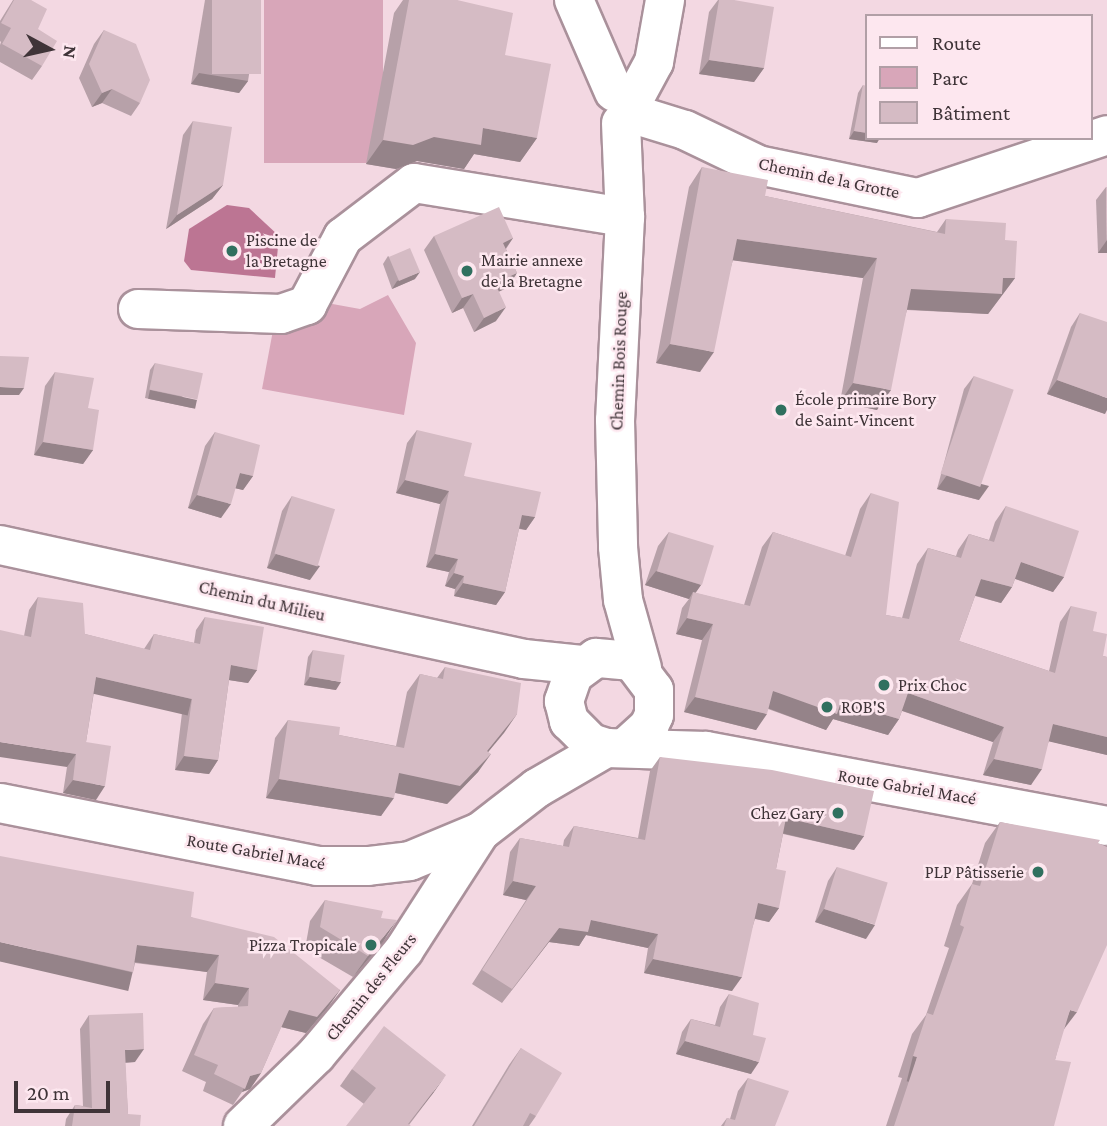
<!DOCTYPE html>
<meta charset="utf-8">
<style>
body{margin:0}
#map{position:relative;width:1107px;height:1126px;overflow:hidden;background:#f3d8e2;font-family:"Crimson Pro",serif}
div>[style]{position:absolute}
.green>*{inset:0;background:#d8a6b9;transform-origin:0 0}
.water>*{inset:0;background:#bc7593}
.roads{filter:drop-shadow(2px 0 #aa919b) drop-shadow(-2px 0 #aa919b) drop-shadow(0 2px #aa919b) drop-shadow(0 -2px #aa919b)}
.minor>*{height:38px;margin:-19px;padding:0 19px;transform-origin:19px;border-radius:19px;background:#fff}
.major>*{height:38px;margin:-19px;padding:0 19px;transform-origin:19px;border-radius:19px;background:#fff}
.wall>*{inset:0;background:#b7a1a9}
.shaded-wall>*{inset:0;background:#958389;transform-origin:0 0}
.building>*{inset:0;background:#d5bbc4;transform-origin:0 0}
.dots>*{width:19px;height:19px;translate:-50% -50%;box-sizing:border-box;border:4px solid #fde7ef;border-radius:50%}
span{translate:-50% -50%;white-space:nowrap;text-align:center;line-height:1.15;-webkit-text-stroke:5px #fde7ef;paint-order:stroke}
.street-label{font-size:18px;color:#3f3438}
.poi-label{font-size:18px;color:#3f3438}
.left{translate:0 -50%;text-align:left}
.right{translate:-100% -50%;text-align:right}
.legend{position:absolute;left:865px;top:14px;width:228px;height:126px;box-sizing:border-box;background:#fde7ef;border:2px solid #b19fa6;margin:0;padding:9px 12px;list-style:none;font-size:21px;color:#3f3438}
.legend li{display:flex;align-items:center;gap:14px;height:35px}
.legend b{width:35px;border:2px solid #b19fa6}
.north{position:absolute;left:14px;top:14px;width:70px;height:70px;-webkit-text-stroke:5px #fde7ef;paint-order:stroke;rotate:98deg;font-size:19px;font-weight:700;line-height:28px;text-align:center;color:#3f3438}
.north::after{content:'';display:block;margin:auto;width:24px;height:32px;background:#3f3438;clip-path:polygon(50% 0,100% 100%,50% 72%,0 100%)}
.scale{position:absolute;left:14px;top:1081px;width:96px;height:32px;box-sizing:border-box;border:4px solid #3f3438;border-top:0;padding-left:9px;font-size:21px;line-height:24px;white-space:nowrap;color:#3f3438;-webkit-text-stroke:5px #fde7ef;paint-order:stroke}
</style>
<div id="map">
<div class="green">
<div style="left:264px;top:0;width:119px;height:163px"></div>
<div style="clip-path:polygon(388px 295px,416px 343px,404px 415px,262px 389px,274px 325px,327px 303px,360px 309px)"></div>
</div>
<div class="water">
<div style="clip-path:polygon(227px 205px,249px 208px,279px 236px,275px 278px,191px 270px,184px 261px,189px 229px)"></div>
</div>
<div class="roads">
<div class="minor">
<div style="left:574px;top:0;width:100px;rotate:66.5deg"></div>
<div style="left:634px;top:99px;width:42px;rotate:-61.6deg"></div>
<div style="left:654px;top:62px;width:63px;rotate:-79.9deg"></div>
<div style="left:633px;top:114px;width:54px;rotate:17.1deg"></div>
<div style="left:685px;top:130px;width:81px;rotate:25.6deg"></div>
<div style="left:758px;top:165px;width:163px;rotate:11.7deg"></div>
<div style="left:918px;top:198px;width:199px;rotate:-18.4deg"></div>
<div style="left:621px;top:123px;width:94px;rotate:87.6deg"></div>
<div style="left:625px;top:217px;width:203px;rotate:92.8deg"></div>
<div style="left:615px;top:420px;width:127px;rotate:88.6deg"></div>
<div style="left:618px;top:547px;width:53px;rotate:84.6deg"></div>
<div style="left:623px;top:600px;width:71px;rotate:74.4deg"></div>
<div style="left:138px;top:309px;width:143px;rotate:2deg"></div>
<div style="left:281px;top:314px;width:28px;rotate:-19deg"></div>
<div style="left:307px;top:305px;width:77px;rotate:-62.1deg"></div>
<div style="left:343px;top:237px;width:89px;rotate:-37.3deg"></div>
<div style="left:414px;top:183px;width:214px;rotate:9.2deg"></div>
<div style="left:0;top:545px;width:536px;rotate:12.27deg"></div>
<div style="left:524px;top:659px;width:58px;rotate:5.9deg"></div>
<div style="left:0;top:803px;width:323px;rotate:11.2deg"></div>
<div style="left:317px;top:866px;width:51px"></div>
<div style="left:368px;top:866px;width:42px;rotate:-6.8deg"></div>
<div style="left:410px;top:861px;width:76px;rotate:-22.5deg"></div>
<div style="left:480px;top:832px;width:72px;rotate:-37.7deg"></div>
<div style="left:537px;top:788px;width:80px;rotate:-30.1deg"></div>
<div style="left:243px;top:1126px;width:102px;rotate:-44.2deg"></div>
<div style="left:316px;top:1055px;width:137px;rotate:-50deg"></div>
<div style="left:404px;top:950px;width:140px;rotate:-57.2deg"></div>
</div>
<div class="major">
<div style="left:627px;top:746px;width:30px;rotate:-42deg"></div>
<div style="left:649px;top:726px;width:12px;rotate:-66deg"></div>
<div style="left:654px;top:715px;width:25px;rotate:-90deg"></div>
<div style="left:654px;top:690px;width:36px;rotate:-127deg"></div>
<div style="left:632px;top:661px;width:36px;rotate:-175deg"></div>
<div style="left:596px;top:658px;width:29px;rotate:144deg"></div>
<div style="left:573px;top:675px;width:28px;rotate:109deg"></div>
<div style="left:564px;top:701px;width:21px;rotate:76deg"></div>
<div style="left:569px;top:721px;width:31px;rotate:45deg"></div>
<div style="left:591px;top:743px;width:16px;rotate:18deg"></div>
<div style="left:606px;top:748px;width:100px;rotate:1.7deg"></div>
<div style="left:706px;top:751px;width:408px;rotate:10.6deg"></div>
</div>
</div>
<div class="wall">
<div style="clip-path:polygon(13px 0,31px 0,38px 29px,42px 66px,32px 80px,0 62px,0 45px,1px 42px,0 41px,0 21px)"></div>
<div style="clip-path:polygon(205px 0,261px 0,248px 81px,239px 93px,191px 84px)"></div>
<div style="clip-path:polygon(403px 0,457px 0,505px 55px,537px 138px,520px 162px,474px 154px,464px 169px,417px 161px,396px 169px,366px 164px,394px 13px)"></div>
<div style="clip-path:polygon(718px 0,734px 0,764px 68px,754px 82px,699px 74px,709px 12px)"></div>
<div style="clip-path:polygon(104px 30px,140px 103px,131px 116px,102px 103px,92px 107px,79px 78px,94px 44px)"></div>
<div style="clip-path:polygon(863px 85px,877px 143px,849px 139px,858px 93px)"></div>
<div style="clip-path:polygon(193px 121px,223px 185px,212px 199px,166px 229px,183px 135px)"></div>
<div style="clip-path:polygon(702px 167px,765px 196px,937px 232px,946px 219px,1005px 240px,1015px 278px,988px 314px,907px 310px,877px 410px,840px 402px,863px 278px,733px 260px,700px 372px,656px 363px,689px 187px)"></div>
<div style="clip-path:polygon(1106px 187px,1107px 253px,1098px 253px,1096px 200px)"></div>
<div style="clip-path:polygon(434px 236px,513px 238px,506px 249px,517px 273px,507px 288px,499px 291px,496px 321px,474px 332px,463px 308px,452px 313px,424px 250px)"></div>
<div style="clip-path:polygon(388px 256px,415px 279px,392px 289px,383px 264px)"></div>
<div style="clip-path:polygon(1080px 313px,1105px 414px,1047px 394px,1071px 327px)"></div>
<div style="clip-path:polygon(155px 363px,192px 408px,145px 398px,150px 370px)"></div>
<div style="clip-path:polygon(55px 372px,88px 408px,93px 450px,83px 464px,34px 455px,45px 386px)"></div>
<div style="clip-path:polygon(974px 376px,979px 500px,937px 489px,964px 389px)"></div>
<div style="clip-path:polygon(417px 430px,464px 476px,535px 517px,526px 530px,519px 529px,505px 592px,496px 605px,454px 596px,455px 589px,445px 586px,449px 572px,426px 567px,440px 504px,396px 493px,407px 443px)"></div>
<div style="clip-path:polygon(215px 432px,253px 476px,243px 490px,235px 488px,221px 518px,188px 508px,205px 446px)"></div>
<div style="clip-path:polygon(871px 493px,886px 615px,902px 618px,917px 564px,928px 548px,956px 556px,958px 550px,969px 534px,989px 540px,995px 522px,1006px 506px,1064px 577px,1053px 592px,1015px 579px,1012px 587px,1001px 603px,975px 596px,959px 641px,1049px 671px,1060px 622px,1071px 606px,1093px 631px,1103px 656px,1107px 657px,1107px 755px,1049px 741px,1031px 785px,983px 775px,993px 742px,902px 711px,899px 719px,888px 735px,833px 719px,826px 730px,768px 709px,756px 730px,684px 712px,702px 640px,676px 634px,682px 608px,689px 599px,645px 585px,658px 546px,669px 532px,701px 585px,695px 593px,744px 605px,762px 547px,773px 532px,845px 556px,860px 509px)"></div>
<div style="clip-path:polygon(292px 496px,310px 580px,267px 568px,282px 511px)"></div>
<div style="clip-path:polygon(38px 597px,85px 634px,144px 649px,154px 634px,194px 643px,196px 630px,205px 617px,257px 670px,248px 683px,229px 680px,218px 760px,209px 774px,175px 770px,182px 713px,94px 692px,86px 742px,96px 800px,63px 793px,67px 767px,24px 636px,29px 610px)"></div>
<div style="clip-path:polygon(313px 650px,336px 690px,304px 685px,308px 657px)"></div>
<div style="clip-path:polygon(445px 667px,517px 714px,488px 752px,478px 772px,447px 804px,395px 793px,381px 816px,266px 798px,275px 738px,288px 720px,339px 735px,396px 746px,407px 692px,420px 674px,437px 678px)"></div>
<div style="clip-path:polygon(660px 757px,864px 836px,854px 850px,783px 834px,776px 869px,779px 908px,769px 922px,755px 919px,732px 991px,644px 973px,648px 948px,586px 935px,579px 946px,549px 942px,502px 1003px,472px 984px,526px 900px,503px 895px,510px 852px,520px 838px,563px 846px,564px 840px,574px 826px,638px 838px,650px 771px)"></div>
<div style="clip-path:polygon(1000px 822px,1098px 843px,1063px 1030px,1055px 1060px,1054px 1126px,886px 1126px,902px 1078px,898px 1077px,912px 1034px,926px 1015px,949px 948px,944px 946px,957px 905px,972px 884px,985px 843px)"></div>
<div style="clip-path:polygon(837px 867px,866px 939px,815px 922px,828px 881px)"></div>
<div style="clip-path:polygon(325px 900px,381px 918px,383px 942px,353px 977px,305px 949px,310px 921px)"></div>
<div style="clip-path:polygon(191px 917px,340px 990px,328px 1007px,306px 1033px,281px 1027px,261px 1073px,250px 1089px,242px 1092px,233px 1105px,203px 1091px,206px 1082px,182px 1071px,203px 1024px,214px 1008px,238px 1007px,238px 1005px,203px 1000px,207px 972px,135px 963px,133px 972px,122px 988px,0 961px)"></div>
<div style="clip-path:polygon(729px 994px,753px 1035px,751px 1074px,676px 1054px,682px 1032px,691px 1019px,715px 1025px,720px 1007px)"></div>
<div style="clip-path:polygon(89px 1015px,135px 1062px,125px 1063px,128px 1114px,140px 1126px,65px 1126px,66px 1119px,75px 1105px,83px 1106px,80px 1029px)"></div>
<div style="clip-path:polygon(521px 1048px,536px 1116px,529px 1126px,472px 1126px,509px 1065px)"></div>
<div style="clip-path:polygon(352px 1069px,434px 1092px,409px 1125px,364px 1104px,340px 1086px)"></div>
<div style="clip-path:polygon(748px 1078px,775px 1126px,721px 1126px,727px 1118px,730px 1119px,738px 1091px)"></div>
</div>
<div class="shaded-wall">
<div style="clip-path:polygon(709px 60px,764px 68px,754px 82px,699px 74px)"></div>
<div style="clip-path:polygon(199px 73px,248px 81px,239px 93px,191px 84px)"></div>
<div style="clip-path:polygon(112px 89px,102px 103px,92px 107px,102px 93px)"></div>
<div style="clip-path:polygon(483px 128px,537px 138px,520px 162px,474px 154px,464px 169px,417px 161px,396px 169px,366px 164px,383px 140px)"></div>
<div style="clip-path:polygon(854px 131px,867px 133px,867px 138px,880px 138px,877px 143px,849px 139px)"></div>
<div style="clip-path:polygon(223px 185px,212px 199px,166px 229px,177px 215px)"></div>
<div style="clip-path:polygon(513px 238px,503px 252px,503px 243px)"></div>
<div style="clip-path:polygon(737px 239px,877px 258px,863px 278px,723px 259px)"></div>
<div style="clip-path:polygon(1107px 240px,1107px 253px,1098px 253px)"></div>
<div style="clip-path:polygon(420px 272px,415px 279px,392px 289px,397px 281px)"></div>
<div style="clip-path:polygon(517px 273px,507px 288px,485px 298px,495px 283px)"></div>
<div style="clip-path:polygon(1003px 278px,1015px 278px,988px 314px,897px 309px,911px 289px)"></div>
<div style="clip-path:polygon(473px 294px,463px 308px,452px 313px,462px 298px)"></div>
<div style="clip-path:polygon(506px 307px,496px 321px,474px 332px,484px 318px)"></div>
<div style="clip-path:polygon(670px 344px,714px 352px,700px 372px,656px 363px)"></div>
<div style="clip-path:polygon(1057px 380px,1107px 398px,1107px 410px,1105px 414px,1047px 394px)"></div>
<div style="clip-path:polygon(853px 383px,891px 390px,877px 410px,840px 402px)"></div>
<div style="clip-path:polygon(0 387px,24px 388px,19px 395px,0 395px)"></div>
<div style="left:150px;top:390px;width:48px;height:9px;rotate:12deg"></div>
<div style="clip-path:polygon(43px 442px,93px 450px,83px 464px,34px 455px)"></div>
<div style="clip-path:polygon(240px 473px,253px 476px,243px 490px,230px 487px)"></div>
<div style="clip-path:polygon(947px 475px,989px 486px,979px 500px,937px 489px)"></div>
<div style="clip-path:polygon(405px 480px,449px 491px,440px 504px,396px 493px)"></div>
<div style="clip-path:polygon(197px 495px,231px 504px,221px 518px,188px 508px)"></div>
<div style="clip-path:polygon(522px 515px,535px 517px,526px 530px,513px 527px)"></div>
<div style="clip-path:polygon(276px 554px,320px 566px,310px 580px,267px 568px)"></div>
<div style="clip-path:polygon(435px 554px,458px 559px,449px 572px,426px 567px)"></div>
<div style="clip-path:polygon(1021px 562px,1064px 577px,1053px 592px,1010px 577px)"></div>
<div style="clip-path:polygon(656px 571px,701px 585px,692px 598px,693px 592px,689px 599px,645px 585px)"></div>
<div style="clip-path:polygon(454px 573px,464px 576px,455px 589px,445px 586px)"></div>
<div style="clip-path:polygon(981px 579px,1012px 587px,1001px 603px,970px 594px)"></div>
<div style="clip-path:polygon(463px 583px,505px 592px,496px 605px,454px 596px)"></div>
<div style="clip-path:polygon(687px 618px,713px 624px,702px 640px,676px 634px)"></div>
<div style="clip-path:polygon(231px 665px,257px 670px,248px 683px,222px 679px)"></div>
<div style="left:96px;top:677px;width:98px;height:17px;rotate:13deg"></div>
<div style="clip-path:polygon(310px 677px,341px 682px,336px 690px,304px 685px)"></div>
<div style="clip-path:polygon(773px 691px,841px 702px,899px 719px,888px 735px,833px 719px,826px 730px,762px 706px)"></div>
<div style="clip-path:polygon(908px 693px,1004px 727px,993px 742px,897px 709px)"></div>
<div style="clip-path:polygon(695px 697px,767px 714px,756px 730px,684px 712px)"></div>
<div style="clip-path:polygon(517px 714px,504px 733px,474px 769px,487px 751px)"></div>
<div style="clip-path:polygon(1053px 724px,1107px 737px,1107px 755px,1043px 740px)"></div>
<div style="clip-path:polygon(0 742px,76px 754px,67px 767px,0 757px)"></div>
<div style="clip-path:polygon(491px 754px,478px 772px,447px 804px,387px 791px,399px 773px)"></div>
<div style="clip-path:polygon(184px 756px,218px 760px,209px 774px,175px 770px)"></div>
<div style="clip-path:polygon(994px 759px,1042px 769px,1031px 785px,983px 775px)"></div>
<div style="clip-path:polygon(279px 779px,394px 798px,381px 816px,266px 798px)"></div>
<div style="clip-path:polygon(73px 780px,105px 786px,96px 800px,63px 793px)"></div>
<div style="clip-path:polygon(786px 818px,864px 836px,854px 850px,777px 832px)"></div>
<div style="clip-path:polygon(513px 881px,536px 886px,526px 900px,503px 895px)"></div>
<div style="clip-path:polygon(758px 903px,779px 908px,769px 922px,748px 917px)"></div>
<div style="clip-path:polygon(824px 909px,875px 925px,866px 939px,815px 922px)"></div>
<div style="clip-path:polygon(397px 920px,383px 942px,353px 977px,368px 956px)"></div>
<div style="clip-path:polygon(591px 920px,658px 934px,648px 948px,586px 935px,579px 946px,549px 942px,502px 1003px,559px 928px)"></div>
<div style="left:0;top:942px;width:136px;height:19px;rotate:13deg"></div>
<div style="clip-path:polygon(137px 945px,219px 955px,207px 972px,126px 961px)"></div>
<div style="clip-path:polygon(653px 959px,742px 977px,732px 991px,644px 973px)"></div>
<div style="clip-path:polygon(215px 983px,249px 988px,238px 1005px,203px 1000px)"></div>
<div style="clip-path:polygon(340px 990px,328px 1007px,306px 1033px,277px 1026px,289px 1010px)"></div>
<div style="clip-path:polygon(1070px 1010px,1077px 1012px,1061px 1033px)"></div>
<div style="clip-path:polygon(685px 1041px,759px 1062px,751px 1074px,676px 1054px)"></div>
<div style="clip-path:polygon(144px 1049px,135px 1062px,115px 1063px,125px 1050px)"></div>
<div style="left:913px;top:1056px;width:4px;height:26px;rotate:14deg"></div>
<div style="clip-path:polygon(261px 1073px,250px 1089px,242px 1092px,250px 1076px)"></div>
<div style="clip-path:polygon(446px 1075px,434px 1092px,407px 1126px)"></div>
</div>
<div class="building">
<div style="clip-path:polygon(14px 0,31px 0,47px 9px,38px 29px,57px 41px,42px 66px,2px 44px,11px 28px,1px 23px)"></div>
<div style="left:212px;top:0;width:49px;height:74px"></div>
<div style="clip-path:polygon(409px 0,457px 0,513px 13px,505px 55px,551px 64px,537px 138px,483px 128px,481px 145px,434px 137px,413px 145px,383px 140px)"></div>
<div style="clip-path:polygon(719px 0,734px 0,774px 7px,764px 68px,709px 60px)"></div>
<div style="clip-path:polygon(104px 30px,136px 44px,150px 80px,140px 103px,112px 89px,102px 93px,89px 64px)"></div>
<div style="clip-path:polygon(863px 85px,867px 86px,867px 133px,854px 131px)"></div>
<div style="clip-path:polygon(193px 121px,232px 127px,223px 185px,177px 215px)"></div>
<div style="clip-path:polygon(702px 167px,768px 180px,765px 196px,945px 234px,946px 219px,1006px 223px,1005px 240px,1017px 241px,1015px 278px,1003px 278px,1002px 294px,911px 289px,891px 390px,853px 383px,877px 258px,737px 239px,714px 352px,670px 344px)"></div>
<div style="clip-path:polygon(1106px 187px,1107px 187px,1107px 240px)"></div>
<div style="clip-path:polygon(499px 207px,513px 238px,503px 243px,517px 273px,495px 283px,506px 307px,484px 318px,473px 294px,462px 298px,434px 236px)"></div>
<div style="left:410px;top:248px;width:26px;height:23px;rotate:67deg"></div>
<div style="clip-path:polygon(1080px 313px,1107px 322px,1107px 398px,1057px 380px)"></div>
<div style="clip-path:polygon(0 356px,29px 357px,24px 388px,0 387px)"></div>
<div style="left:155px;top:363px;width:49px;height:27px;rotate:12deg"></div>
<div style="clip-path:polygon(55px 372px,94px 378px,88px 408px,99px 410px,93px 450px,43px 442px)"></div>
<div style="left:974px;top:376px;width:42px;height:103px;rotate:19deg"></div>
<div style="clip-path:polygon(417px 430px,472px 443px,464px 476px,541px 492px,535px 517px,522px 515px,505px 592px,463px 583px,464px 576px,454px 573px,458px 559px,435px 554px,449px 491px,405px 480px)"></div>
<div style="clip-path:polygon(215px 432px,260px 445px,253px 476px,240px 473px,231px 504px,197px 495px)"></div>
<div style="clip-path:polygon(871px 493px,899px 502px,886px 615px,909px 619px,928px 548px,961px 558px,969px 534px,994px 542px,1006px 506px,1079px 531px,1064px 577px,1021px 562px,1012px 587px,981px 579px,959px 641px,1055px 673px,1071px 606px,1097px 612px,1093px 631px,1107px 634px,1103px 656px,1107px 657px,1107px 737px,1053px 724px,1042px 769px,994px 759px,1004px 727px,908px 693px,899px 719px,841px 702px,837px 714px,773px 691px,767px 714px,695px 697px,713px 624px,687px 618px,693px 592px,750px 606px,773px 532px,851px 557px)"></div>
<div style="left:292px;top:496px;width:45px;height:60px;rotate:17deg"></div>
<div style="left:669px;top:532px;width:47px;height:41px;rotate:17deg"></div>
<div style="clip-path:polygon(38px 597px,83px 603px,85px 634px,150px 650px,154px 634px,200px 644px,205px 617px,264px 627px,257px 670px,231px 665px,218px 760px,184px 756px,192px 699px,96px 677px,86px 742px,111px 746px,105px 786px,73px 780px,76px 754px,0 742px,0 630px,31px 637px)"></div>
<div style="left:313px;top:650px;width:32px;height:27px;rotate:9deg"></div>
<div style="clip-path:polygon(445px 667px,521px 683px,517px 714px,487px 751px,491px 754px,460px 786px,399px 773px,394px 798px,279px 779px,288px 720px,340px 727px,339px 735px,404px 748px,420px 674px,443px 679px)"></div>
<div style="clip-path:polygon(660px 757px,772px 770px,874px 791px,864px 836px,786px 818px,776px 869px,786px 871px,779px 908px,758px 903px,742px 977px,653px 959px,658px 934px,591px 920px,588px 932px,559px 928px,512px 989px,482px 970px,536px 886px,513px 881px,520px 838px,569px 847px,574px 826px,645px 840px)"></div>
<div style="clip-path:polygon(1000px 822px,1100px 840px,1098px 843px,1107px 847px,1107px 945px,1077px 1012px,1070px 1010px,1055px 1060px,1071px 1062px,1054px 1126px,894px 1126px,917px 1057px,913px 1056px,927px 1013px,933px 1015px,964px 927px,960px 925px,972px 884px,980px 886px)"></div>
<div style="clip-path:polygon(0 856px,194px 892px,191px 917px,274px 937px,340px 990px,317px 1017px,289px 1010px,261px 1073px,250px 1076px,245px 1089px,214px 1074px,218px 1065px,194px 1055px,214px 1008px,248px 1006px,249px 988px,215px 983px,219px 955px,137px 945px,133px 972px,0 942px)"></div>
<div style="left:837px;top:867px;width:53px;height:44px;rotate:17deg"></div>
<div style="clip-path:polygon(325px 900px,383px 911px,381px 918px,397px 920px,368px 956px,320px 927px)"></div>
<div style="clip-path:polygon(729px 994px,759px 1003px,753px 1035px,766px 1038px,759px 1062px,685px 1041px,691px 1019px,720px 1027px)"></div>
<div style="clip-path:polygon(143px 1013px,144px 1049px,125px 1050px,128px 1114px,141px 1115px,140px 1126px,72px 1126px,75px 1105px,92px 1108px,89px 1015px)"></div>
<div style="clip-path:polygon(384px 1026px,446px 1075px,408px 1124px,411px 1126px,346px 1126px,376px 1088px,352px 1069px)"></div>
<div style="clip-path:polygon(521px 1048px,562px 1073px,536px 1116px,530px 1113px,523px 1126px,474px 1126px)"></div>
<div style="clip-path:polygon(748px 1078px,789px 1091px,775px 1126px,724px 1126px,727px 1118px,735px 1120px)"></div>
</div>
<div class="dots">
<div style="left:232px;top:251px;background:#30705f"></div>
<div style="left:467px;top:271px;background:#30705f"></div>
<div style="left:781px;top:410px;background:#30705f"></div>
<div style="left:884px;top:685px;background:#30705f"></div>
<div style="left:827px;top:707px;background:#30705f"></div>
<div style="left:838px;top:813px;background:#30705f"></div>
<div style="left:1038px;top:872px;background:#30705f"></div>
<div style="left:371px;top:945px;background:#30705f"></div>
</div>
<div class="street-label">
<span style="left:829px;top:178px;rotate:12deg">Chemin de la Grotte</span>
<span style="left:619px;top:361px;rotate:-88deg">Chemin Bois Rouge</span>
<span style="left:262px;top:601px;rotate:13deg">Chemin du Milieu</span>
<span style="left:907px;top:787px;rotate:10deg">Route Gabriel Macé</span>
<span style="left:256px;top:852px;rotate:10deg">Route Gabriel Macé</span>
<span style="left:371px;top:987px;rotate:-51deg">Chemin des Fleurs</span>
</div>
<div class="poi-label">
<span class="left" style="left:246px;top:251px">Piscine de<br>la Bretagne</span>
<span class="left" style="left:481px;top:271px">Mairie annexe<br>de la Bretagne</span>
<span class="left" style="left:795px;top:410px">École primaire Bory<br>de Saint-Vincent</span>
<span class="left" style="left:898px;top:685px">Prix Choc</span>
<span class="left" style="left:841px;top:707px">ROB'S</span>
<span class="right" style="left:824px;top:813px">Chez Gary</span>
<span class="right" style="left:1024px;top:872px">PLP Pâtisserie</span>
<span class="right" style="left:357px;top:945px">Pizza Tropicale</span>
</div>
<ul class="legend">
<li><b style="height:9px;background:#fff"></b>Route</li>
<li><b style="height:19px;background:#d8a6b9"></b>Parc</li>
<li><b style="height:19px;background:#d5bbc4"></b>Bâtiment</li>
</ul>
<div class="north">N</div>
<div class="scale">20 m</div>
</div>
